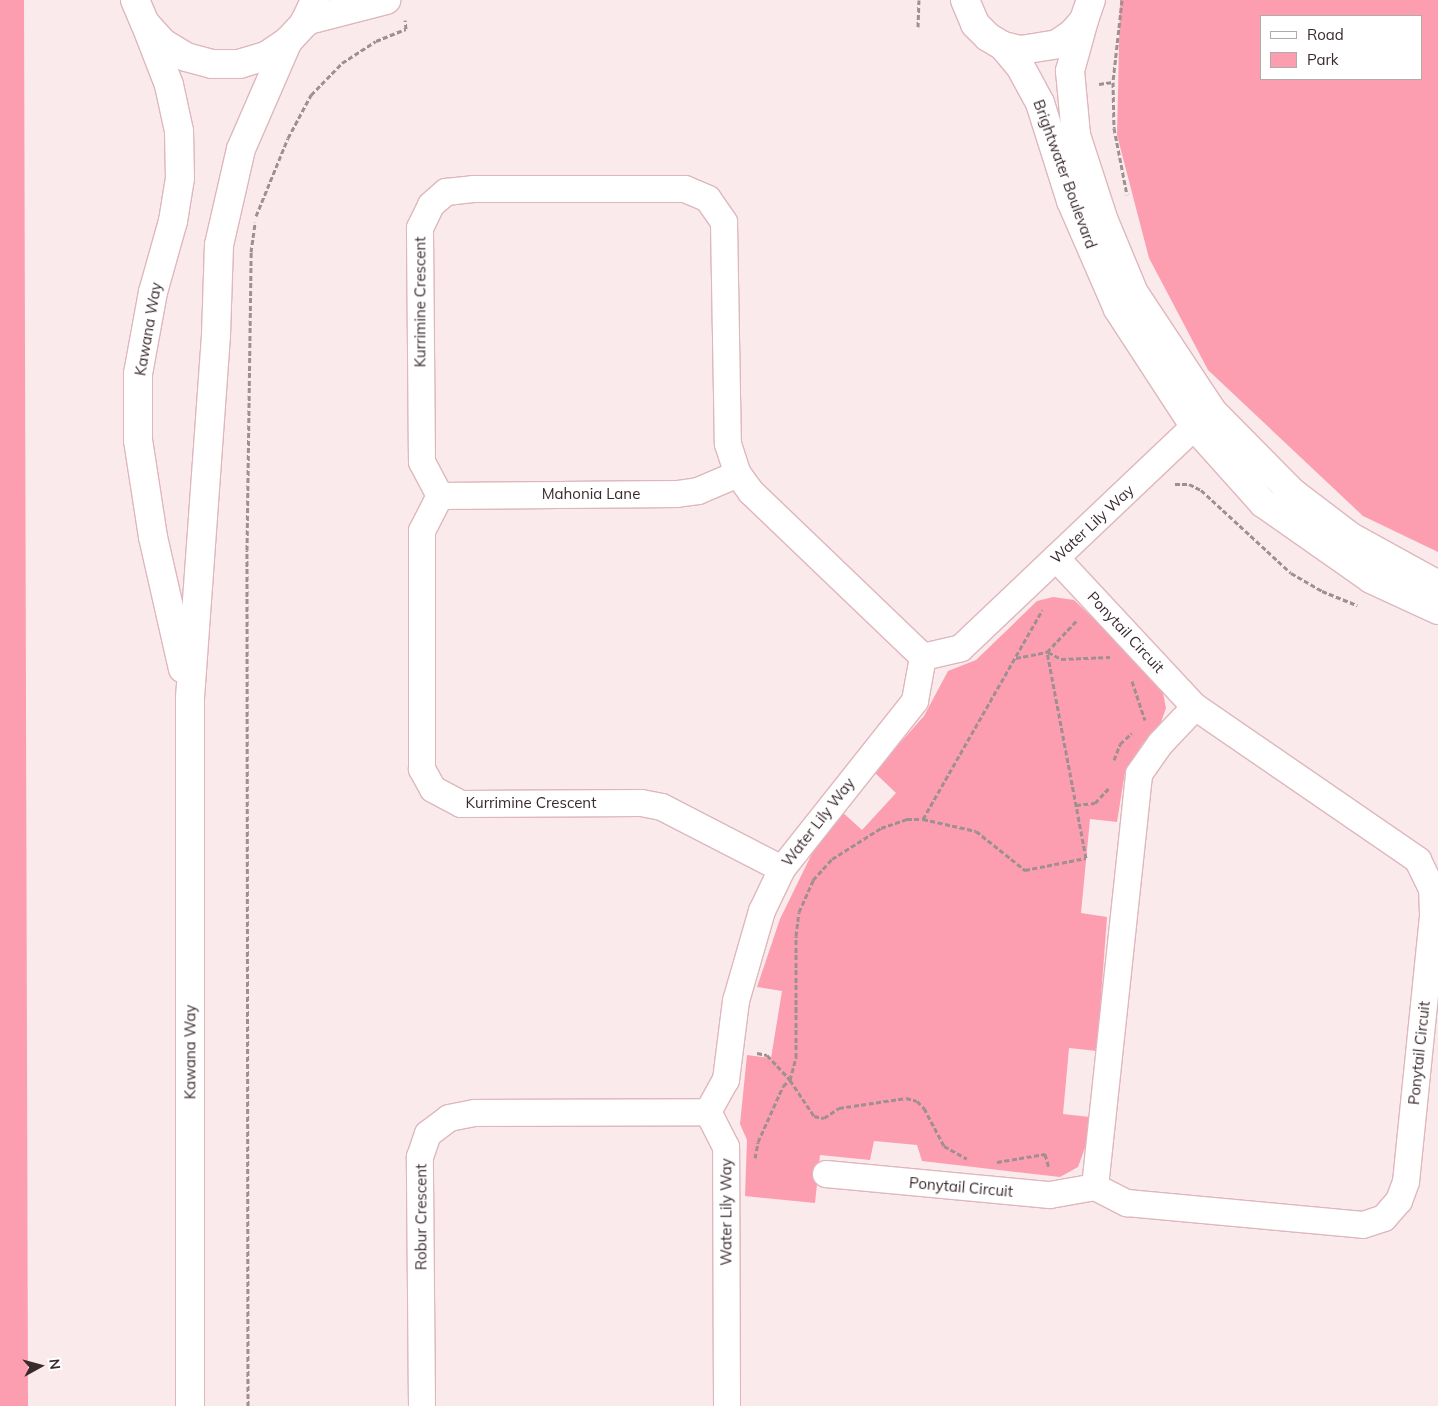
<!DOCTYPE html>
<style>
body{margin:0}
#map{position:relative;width:1438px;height:1406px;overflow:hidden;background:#faeaec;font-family:Mulish,sans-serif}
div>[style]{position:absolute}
.green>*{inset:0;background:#fc9eb0}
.path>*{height:3px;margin-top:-1.5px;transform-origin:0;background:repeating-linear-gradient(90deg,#9f8f91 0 5px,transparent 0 7.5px)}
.roads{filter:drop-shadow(1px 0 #deb7bd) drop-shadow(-1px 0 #deb7bd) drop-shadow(0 1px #deb7bd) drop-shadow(0 -1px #deb7bd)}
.minor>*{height:26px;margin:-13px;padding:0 13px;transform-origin:13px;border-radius:13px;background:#fff}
.tertiary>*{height:28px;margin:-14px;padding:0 14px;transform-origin:14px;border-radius:14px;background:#fff}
.primary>*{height:28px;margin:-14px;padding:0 14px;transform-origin:14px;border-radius:14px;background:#fff}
span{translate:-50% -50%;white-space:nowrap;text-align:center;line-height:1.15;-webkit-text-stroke:4px #fff;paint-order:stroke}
.street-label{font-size:15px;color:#3a2a2d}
.legend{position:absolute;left:1260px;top:15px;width:162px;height:65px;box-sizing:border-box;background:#fff;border:1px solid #b0aaab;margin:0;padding:6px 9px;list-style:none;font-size:15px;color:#3a2a2d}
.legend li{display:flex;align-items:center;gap:10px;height:25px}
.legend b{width:25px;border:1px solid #b0aaab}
.north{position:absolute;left:15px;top:1341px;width:50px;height:50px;-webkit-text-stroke:4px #fff;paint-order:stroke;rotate:83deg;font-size:14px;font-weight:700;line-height:20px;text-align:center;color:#3a2a2d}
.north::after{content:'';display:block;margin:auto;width:18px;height:22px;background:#3a2a2d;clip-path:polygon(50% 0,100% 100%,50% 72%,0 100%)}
</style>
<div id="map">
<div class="green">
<div style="clip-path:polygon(0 0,24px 0,28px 1406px,0 1406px)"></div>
<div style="clip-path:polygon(evenodd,1120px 0,1438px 0,1438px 552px,1363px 516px,1208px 370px,1149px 258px,1117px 135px,1120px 0,1262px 16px,1422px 16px,1422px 79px,1262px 79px,1262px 16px)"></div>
<div style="clip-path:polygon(1053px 597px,1074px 600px,1151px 674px,1162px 688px,1166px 708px,1159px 728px,1143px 743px,1125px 772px,1117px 822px,1090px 819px,1081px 913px,1107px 917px,1097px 1051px,1069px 1048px,1063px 1114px,1090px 1117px,1087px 1142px,1078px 1167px,1060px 1177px,922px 1161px,917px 1145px,874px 1141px,870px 1160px,820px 1155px,815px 1203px,745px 1196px,747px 1140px,740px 1124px,747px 1055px,771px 1058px,782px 991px,757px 987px,780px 919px,823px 831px,840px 810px,862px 830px,896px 793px,874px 772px,924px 716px,948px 671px,976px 660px,1037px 601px)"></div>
</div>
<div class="path">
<div style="left:1122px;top:0;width:82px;rotate:96.3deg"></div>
<div style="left:1113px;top:82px;width:46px;rotate:88.8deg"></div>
<div style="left:1114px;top:128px;width:68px;rotate:79deg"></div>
<div style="left:918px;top:27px;width:27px;rotate:-88deg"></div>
<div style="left:1099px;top:84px;width:14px;rotate:-8deg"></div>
<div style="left:256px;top:216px;width:84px;rotate:-67.7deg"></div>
<div style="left:288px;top:138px;width:49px;rotate:-61.9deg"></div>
<div style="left:311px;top:95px;width:45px;rotate:-45.9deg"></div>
<div style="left:342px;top:63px;width:40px;rotate:-32.9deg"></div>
<div style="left:376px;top:41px;width:32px;rotate:-22deg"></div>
<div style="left:406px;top:29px;width:9px;rotate:-96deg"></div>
<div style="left:1175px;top:484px;width:14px"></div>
<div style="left:1189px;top:484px;width:13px;rotate:27deg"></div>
<div style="left:1201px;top:490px;width:122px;rotate:42.7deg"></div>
<div style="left:1291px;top:573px;width:36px;rotate:30deg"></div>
<div style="left:1322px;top:591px;width:38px;rotate:22deg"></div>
<div style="left:1048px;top:652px;width:15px;rotate:28deg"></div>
<div style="left:1061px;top:659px;width:49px;rotate:-2.3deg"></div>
<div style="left:1016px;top:658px;width:32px;rotate:-11deg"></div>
<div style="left:1047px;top:652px;width:44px;rotate:-46.8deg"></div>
<div style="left:1132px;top:681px;width:41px;rotate:71.6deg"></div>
<div style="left:1114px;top:760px;width:17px;rotate:-69deg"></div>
<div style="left:1120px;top:744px;width:16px;rotate:-43deg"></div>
<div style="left:1076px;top:805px;width:19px;rotate:-6deg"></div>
<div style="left:1095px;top:803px;width:21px;rotate:-47deg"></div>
<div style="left:923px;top:819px;width:54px;rotate:12.8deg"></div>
<div style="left:976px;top:831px;width:63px;rotate:38.5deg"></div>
<div style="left:1025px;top:870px;width:62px;rotate:-11.1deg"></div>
<div style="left:1086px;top:858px;width:210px;rotate:-100.7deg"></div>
<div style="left:757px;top:1053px;width:10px;rotate:11deg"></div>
<div style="left:767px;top:1055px;width:34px;rotate:47deg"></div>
<div style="left:790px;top:1080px;width:43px;rotate:56.3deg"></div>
<div style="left:814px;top:1116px;width:10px;rotate:11deg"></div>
<div style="left:824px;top:1118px;width:18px;rotate:-34deg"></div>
<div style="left:839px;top:1108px;width:68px;rotate:-8.5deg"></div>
<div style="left:906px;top:1098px;width:11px;rotate:15deg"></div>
<div style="left:917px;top:1101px;width:10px;rotate:45deg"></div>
<div style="left:924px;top:1108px;width:43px;rotate:62.2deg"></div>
<div style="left:944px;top:1146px;width:26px;rotate:29deg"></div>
<div style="left:755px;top:1158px;width:16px;rotate:-79deg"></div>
<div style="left:758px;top:1142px;width:61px;rotate:-65.9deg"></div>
<div style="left:783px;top:1086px;width:9px;rotate:-41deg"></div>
<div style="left:790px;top:1080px;width:24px;rotate:-75deg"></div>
<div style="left:796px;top:1057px;width:121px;rotate:-90deg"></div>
<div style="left:796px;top:936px;width:24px;rotate:-83deg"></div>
<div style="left:799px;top:912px;width:35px;rotate:-66deg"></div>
<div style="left:813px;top:880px;width:28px;rotate:-48deg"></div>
<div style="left:832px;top:859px;width:58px;rotate:-32.3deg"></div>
<div style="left:881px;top:828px;width:28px;rotate:-19deg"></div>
<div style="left:907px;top:819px;width:16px"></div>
<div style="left:923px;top:819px;width:241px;rotate:-60.3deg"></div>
<div style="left:997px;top:1162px;width:49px;rotate:-9.5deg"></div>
<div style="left:1045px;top:1154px;width:15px;rotate:74deg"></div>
<div style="left:248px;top:1406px;width:856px;rotate:-90.07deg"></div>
<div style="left:247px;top:550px;width:298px;rotate:-89.2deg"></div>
<div style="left:251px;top:252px;width:30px;rotate:-82deg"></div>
</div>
<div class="roads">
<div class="minor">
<div style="left:440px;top:496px;width:237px;rotate:-0.5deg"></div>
<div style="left:677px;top:494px;width:21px;rotate:-8deg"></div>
<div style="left:698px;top:491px;width:43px;rotate:-23deg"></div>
<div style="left:782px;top:869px;width:135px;rotate:-152.7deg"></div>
<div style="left:662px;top:807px;width:21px;rotate:-169deg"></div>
<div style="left:641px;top:803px;width:180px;rotate:179.7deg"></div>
<div style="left:461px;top:804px;width:32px;rotate:-152deg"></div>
<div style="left:433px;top:789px;width:23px;rotate:-119deg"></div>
<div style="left:422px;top:769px;width:238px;rotate:-90deg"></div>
<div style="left:422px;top:531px;width:39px;rotate:-63deg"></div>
<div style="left:440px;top:496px;width:38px;rotate:-118deg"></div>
<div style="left:422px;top:462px;width:234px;rotate:-90.5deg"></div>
<div style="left:420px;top:228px;width:25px;rotate:-64deg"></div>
<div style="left:431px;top:205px;width:20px;rotate:-41deg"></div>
<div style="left:446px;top:192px;width:27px;rotate:-6deg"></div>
<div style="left:473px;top:189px;width:212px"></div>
<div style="left:685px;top:189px;width:25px;rotate:23deg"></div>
<div style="left:708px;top:199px;width:28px;rotate:55deg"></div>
<div style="left:724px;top:222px;width:222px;rotate:89deg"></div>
<div style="left:728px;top:444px;width:32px;rotate:72deg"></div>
<div style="left:738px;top:474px;width:22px;rotate:54deg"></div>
<div style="left:751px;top:492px;width:238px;rotate:43.8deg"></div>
<div style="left:826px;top:1174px;width:225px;rotate:5.4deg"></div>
<div style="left:1050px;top:1195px;width:46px;rotate:-10.1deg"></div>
<div style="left:1095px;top:1187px;width:36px;rotate:27deg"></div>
<div style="left:1127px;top:1203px;width:237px;rotate:5.3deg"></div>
<div style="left:1363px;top:1225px;width:22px;rotate:-18deg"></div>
<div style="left:1384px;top:1218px;width:23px;rotate:-49deg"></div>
<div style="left:1399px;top:1201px;width:20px;rotate:-70deg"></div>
<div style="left:1406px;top:1182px;width:269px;rotate:-84.2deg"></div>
<div style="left:1433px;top:914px;width:25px;rotate:-92deg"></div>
<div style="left:1432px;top:889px;width:32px;rotate:-116deg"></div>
<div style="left:1418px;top:860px;width:270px;rotate:-145.5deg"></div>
<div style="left:1195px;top:707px;width:204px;rotate:-133deg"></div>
<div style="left:1095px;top:1187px;width:415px;rotate:-83.9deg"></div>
<div style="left:1139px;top:774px;width:37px;rotate:-55deg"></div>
<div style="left:1160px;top:744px;width:51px;rotate:-46.6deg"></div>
<div style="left:422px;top:1406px;width:249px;rotate:-90.5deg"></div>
<div style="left:420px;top:1157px;width:24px;rotate:-71deg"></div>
<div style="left:428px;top:1134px;width:26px;rotate:-37deg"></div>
<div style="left:449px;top:1118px;width:26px;rotate:-11deg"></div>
<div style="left:475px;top:1113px;width:233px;rotate:-0.2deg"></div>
<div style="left:727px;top:1406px;width:259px;rotate:-90.2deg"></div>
<div style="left:726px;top:1147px;width:39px;rotate:-117deg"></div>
<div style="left:708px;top:1112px;width:37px;rotate:-61deg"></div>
<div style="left:726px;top:1080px;width:80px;rotate:-82.8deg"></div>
<div style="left:736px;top:1001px;width:94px;rotate:-73.9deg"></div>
<div style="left:762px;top:911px;width:47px;rotate:-64.5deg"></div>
<div style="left:782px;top:869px;width:214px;rotate:-51.6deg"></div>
<div style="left:915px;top:701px;width:45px;rotate:-79.7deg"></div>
<div style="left:923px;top:657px;width:39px;rotate:-13deg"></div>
<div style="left:961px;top:648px;width:344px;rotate:-43.5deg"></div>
</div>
<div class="tertiary">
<div style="left:965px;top:0;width:26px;rotate:67deg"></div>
<div style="left:975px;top:24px;width:18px;rotate:45deg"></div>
<div style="left:988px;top:37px;width:17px;rotate:31deg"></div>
<div style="left:1003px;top:46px;width:18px;rotate:13deg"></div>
<div style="left:1021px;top:50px;width:36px;rotate:-9deg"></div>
<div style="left:1057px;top:44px;width:18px;rotate:-34deg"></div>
<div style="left:1072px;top:34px;width:18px;rotate:-49deg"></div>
<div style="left:1084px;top:20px;width:21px;rotate:-71deg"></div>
<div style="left:1084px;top:20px;width:53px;rotate:105.4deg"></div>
<div style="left:1070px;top:71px;width:64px;rotate:84.6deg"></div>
<div style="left:1076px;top:135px;width:90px;rotate:72deg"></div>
<div style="left:1104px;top:221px;width:78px;rotate:67.4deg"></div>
<div style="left:1134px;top:293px;width:141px;rotate:56.5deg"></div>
<div style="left:1212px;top:411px;width:115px;rotate:45.4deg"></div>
<div style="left:1293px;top:493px;width:73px;rotate:37.2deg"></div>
<div style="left:1351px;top:537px;width:99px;rotate:28.9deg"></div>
<div style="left:305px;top:21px;width:84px;rotate:-14.5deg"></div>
<div style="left:1003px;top:46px;width:26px;rotate:50deg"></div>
<div style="left:1020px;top:66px;width:42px;rotate:61.6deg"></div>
<div style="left:1040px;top:103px;width:103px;rotate:72.4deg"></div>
<div style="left:1071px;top:201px;width:118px;rotate:66.5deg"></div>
<div style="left:1118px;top:309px;width:141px;rotate:56.9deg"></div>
<div style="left:1195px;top:427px;width:102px;rotate:48.2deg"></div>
<div style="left:1263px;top:503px;width:132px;rotate:35.1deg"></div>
<div style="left:1371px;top:579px;width:74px;rotate:24.8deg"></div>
</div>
<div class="primary">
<div style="left:135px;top:0;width:25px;rotate:67deg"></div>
<div style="left:145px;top:23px;width:27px;rotate:48deg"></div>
<div style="left:163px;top:43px;width:27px;rotate:31deg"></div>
<div style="left:186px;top:57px;width:27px;rotate:15deg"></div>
<div style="left:212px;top:64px;width:27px"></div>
<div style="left:239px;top:64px;width:28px;rotate:-17deg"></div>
<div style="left:266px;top:56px;width:27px;rotate:-34deg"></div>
<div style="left:288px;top:41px;width:23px;rotate:-47deg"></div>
<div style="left:304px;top:24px;width:26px;rotate:-65deg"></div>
<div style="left:145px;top:23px;width:66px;rotate:68.8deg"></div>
<div style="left:169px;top:85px;width:47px;rotate:77.7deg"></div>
<div style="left:179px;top:131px;width:47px;rotate:88.8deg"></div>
<div style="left:180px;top:178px;width:44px;rotate:99.2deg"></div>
<div style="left:173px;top:221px;width:74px;rotate:105.7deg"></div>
<div style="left:153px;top:292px;width:83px;rotate:100.4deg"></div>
<div style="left:138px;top:374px;width:66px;rotate:90deg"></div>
<div style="left:138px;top:440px;width:98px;rotate:81.2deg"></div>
<div style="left:153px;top:537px;width:135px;rotate:77.2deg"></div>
<div style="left:190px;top:1406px;width:708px;rotate:-90deg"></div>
<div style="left:190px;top:698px;width:364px;rotate:-85.9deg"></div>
<div style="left:216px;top:335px;width:90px;rotate:-88.1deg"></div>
<div style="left:219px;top:245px;width:98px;rotate:-77.1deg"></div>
<div style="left:241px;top:149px;width:118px;rotate:-66.5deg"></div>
</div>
</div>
<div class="street-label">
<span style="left:1065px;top:174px;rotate:70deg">Brightwater Boulevard</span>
<span style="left:420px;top:302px;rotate:-90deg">Kurrimine Crescent</span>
<span style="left:148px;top:329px;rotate:-80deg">Kawana Way</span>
<span style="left:591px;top:494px">Mahonia Lane</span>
<span style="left:1092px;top:524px;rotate:-43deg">Water Lily Way</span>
<span style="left:1126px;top:632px;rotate:47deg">Ponytail Circuit</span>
<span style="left:531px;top:803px">Kurrimine Crescent</span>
<span style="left:818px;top:822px;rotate:-52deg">Water Lily Way</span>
<span style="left:190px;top:1052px;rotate:-90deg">Kawana Way</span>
<span style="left:1419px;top:1053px;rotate:-84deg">Ponytail Circuit</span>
<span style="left:961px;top:1187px;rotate:5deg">Ponytail Circuit</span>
<span style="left:726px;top:1212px;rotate:-90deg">Water Lily Way</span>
<span style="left:421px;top:1217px;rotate:-90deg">Robur Crescent</span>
</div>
<ul class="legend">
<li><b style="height:6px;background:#fff"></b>Road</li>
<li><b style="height:14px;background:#fc9eb0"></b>Park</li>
</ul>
<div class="north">N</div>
</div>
